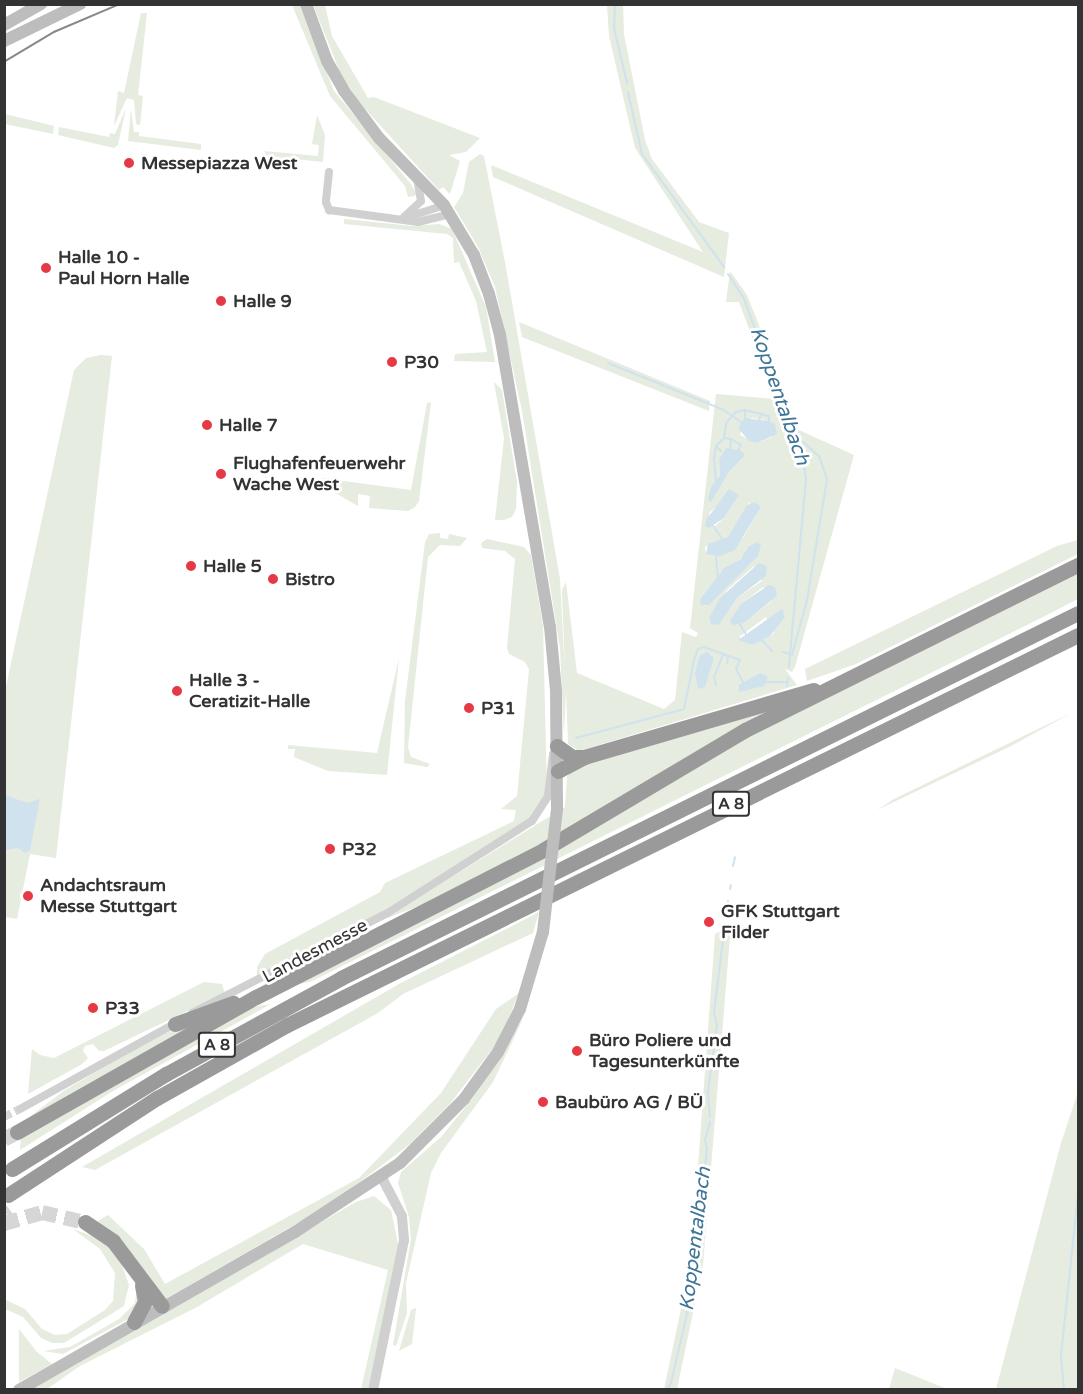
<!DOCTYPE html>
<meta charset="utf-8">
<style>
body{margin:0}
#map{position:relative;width:1083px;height:1394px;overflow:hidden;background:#fff;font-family:"Varela Round",sans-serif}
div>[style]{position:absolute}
.green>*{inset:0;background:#e6ecdf}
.water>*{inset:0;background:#cfe2ee}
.stream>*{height:2px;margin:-1px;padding:0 1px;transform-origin:1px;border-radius:1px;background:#cfe2ee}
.minor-tunnel>*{height:8px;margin-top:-4px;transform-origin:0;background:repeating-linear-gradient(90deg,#d6d6d6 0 8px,transparent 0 12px)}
.motorway-tunnel>*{height:15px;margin-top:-7.5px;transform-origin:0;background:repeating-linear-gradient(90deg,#d6d6d6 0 15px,transparent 0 23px)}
.minor>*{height:8px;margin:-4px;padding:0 4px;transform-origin:4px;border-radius:4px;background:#d0d0d0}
.tertiary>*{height:10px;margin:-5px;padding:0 5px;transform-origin:5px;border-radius:5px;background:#d0d0d0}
.secondary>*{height:12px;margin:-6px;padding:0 6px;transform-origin:6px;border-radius:6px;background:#bdbdbd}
.motorway>*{height:15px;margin:-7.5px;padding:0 7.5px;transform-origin:7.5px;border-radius:7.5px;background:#9a9a9a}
.tram>*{height:1.5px;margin:-0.75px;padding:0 0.75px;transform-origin:0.75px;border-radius:0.75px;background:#888}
.secondary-bridge>*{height:12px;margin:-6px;padding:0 6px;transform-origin:6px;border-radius:6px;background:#bdbdbd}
.dots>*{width:16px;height:16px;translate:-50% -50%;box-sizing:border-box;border:3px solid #fff;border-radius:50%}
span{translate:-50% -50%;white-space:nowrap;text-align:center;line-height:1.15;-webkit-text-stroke:6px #fff;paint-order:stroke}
.shield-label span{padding:2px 4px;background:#fff;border:2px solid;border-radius:4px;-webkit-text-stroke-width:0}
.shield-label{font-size:16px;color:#333;font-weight:700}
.poi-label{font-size:18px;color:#333;font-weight:700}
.left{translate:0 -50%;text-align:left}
.street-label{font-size:18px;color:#333}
.water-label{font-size:20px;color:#3f7597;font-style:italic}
.frame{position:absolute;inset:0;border:6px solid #333;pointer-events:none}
</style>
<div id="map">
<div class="green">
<div style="clip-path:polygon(292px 5px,300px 5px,334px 91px,410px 183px,417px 194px,414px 196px,408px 197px,405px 186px,330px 96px)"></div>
<div style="clip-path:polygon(313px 5px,325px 5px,332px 36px,368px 98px,374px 97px,480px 138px,466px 152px,449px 155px,460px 161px,450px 194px,443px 187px,439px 190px,358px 101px,340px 72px)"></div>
<div style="clip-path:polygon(607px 5px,623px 5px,624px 34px,645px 140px,652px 159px,699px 222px,729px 233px,724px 277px,493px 177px,491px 165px,703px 252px,635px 148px,609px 36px)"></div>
<div style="clip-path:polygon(141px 13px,147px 13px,138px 95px,143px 96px,140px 125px,136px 124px,134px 100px,127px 98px,114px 126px,118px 91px,124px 93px)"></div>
<div style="clip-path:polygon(126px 108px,118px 145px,114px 148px,58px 135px,59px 127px,109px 137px,110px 133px,115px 134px)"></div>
<div style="clip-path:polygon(131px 109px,134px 132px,139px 132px,139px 136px,201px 144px,201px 150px,128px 141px)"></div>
<div style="clip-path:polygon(5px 114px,54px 126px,53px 134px,5px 124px)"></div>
<div style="clip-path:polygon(317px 115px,325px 135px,323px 162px,265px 156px,264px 151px,318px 156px,319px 145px,312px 144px)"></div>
<div style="clip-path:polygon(evenodd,480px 154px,484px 156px,505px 262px,560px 579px,565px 675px,562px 590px,566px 582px,577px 673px,664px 709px,675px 700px,682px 632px,696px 637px,698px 633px,690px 628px,716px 394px,775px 399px,739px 302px,726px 302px,730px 271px,747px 295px,763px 335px,796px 427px,792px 433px,799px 430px,854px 455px,795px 667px,792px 672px,785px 669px,797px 685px,579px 751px,568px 744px,566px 690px,564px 734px,560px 648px,522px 411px,495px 287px,478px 247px,454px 207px,463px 193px,469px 162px,480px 154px,752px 418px,765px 420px,772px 437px,757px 443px,740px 435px,743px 423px,752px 418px,480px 154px,744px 455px,729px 472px,711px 501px,711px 487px,720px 475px,719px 460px,744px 455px,480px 154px,739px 495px,724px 518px,713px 528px,709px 513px,719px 504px,739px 495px,480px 154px,749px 503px,761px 507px,743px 538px,706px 554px,705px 547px,728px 537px,749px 503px,480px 154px,748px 547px,752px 561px,705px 606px,700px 599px,721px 572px,743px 557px,748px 547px,480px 154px,754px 566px,762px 581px,737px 598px,719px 625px,709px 621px,727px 590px,754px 566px,480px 154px,763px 587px,772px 601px,744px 623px,742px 603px,763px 587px,480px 154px,766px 617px,774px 633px,770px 636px,753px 645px,739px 637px,766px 617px)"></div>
<div style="clip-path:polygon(344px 219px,412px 226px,439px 224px,452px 229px,486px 307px,495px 362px,454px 361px,455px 354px,487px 352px,476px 301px,459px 262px,454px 263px,453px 238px,447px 234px,344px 224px)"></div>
<div style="clip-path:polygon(519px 322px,710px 401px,709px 411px,522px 337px)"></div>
<div style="clip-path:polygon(101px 355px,112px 356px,56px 858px,30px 854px,17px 919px,5px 917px,5px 691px,74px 370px,86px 358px)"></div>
<div style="clip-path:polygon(494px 382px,502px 390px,517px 482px,516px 509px,512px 517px,504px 520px,495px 520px,504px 438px)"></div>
<div style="clip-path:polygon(431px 402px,419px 501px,415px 507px,408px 511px,369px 508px,370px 496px,358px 494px,358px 506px,320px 484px,321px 478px,411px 490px,427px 403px)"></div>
<div style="clip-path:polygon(440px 533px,440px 538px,448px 539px,449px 534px,467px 538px,460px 546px,440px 545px,428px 557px,408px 747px,411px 757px,430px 764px,427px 767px,404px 763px,405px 701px,425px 542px,429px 534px)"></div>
<div style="clip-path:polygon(487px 539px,524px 547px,531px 555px,543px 626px,547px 792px,536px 815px,385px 910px,257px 978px,257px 967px,265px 954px,380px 892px,385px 883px,514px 821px,516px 810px,501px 809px,517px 796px,529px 669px,525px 662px,509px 654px,507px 648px,515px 559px,505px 551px,482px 548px,481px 543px)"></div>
<div style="clip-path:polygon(1078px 540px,1078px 554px,856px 664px,807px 681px,805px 669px,1057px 546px)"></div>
<div style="clip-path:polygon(1078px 570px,1078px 599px,1049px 614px,310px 982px,284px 987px,734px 744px)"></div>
<div style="clip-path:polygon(399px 658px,387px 775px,328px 771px,294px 757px,295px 749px,288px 749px,288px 745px,377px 753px)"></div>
<div style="clip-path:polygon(786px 700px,579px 825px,432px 901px,382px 920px,565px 807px,567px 777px,573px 767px)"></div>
<div style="clip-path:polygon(1073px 712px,1011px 746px,877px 810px,894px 799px)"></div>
<div style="clip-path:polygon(539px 912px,533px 933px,403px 994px,378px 1013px,95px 1170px,82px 1167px,399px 984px)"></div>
<div style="clip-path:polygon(731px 925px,703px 1265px,677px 1389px,664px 1389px,691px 1262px,715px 934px)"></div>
<div style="clip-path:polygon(204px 982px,222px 984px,225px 993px,104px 1051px,99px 1051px,93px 1044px,85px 1046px,83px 1051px,88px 1058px,82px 1064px,28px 1094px,32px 1049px,40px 1055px,54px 1058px)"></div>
<div style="clip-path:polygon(519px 993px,500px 1039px,449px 1105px,410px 1144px,329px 1205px,162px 1301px,127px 1249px,98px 1221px,108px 1215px,144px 1249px,165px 1284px,359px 1178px,441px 1093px,496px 1009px)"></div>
<div style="clip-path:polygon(271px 1004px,113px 1091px,20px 1150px,21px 1136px,250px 1007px)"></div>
<div style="clip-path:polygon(219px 1012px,24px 1121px,65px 1090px,158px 1036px)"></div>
<div style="clip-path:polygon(523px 1019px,493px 1082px,441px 1153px,431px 1173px,406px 1283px,407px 1313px,396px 1346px,393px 1345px,411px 1239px,409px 1217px,398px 1183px,401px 1172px,441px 1137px,472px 1099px)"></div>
<div style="clip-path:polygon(1078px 1092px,1078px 1389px,996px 1389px,1061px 1143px)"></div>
<div style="clip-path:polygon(374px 1196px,391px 1210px,399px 1248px,368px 1389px,361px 1389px,388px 1270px,303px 1244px,197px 1307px,80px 1366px,47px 1389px,31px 1390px,356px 1202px)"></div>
<div style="clip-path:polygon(73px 1229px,103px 1240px,122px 1265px,129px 1285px,124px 1306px,64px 1343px,52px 1343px,41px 1338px,23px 1317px,5px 1309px,5px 1303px,6px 1300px,25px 1309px,42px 1329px,55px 1335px,67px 1334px,105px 1310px,113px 1301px,115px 1273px,100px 1249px)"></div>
<div style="clip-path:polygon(137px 1288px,140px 1293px,130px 1318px,63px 1354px,43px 1351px,70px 1347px,119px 1319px,135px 1303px)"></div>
<div style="clip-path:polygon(416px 1308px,412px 1344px,399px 1351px,411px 1310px)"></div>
<div style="clip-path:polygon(19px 1329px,37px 1352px,52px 1364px,19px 1382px)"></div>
<div style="clip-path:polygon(895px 1368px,947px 1389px,889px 1389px)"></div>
</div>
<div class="water">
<div style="clip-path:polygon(745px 418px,769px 421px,775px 424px,777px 434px,757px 443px,749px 441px,738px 428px)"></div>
<div style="clip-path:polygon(726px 448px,741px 451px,745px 455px,729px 472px,711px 502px,708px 500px,711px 487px,720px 475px,719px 460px)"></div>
<div style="clip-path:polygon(729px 489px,739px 495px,724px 518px,709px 528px,705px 526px,706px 520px)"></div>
<div style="clip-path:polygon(755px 502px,761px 507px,735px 550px,720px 556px,706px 554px,708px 544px,728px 537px,747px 505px)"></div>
<div style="clip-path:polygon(757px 542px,761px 545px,758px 556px,709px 605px,701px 605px,700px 599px,724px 568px,741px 559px,748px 547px)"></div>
<div style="clip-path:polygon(759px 563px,767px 566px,766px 576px,737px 598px,719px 625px,711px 624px,709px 618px,720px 598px)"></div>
<div style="clip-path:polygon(769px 585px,775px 587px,777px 596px,744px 623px,732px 625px,730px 620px,742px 603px)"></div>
<div style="clip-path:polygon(782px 609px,785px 617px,770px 636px,753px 645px,738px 640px)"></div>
<div style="clip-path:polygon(707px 652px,714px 658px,705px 687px,698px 689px,695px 673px,700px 655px)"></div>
<div style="clip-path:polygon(760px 673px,768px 677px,764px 686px,739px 692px,739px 685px)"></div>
<div style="clip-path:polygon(5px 795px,27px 803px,40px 799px,30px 850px,25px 853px,18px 848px,5px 850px)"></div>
</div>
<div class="stream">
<div style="left:615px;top:4px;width:24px;rotate:92deg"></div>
<div style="left:614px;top:28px;width:57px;rotate:76.7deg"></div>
<div style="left:628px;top:92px;width:64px;rotate:77.3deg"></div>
<div style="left:642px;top:154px;width:140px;rotate:54deg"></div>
<div style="left:728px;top:274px;width:30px;rotate:57deg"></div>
<div style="left:744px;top:299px;width:171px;rotate:69.8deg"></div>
<div style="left:803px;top:459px;width:20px;rotate:81deg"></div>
<div style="left:806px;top:479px;width:189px;rotate:95.2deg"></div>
<div style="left:608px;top:363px;width:123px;rotate:22deg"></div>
<div style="left:722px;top:409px;width:25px;rotate:34deg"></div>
<div style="left:745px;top:410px;width:8px;rotate:90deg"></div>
<div style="left:759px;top:421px;width:8px;rotate:-76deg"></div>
<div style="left:724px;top:438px;width:7px;rotate:8deg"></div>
<div style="left:731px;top:439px;width:10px;rotate:96deg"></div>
<div style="left:731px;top:439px;width:12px;rotate:31deg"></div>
<div style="left:741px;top:445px;width:6px;rotate:121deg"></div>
<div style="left:716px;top:446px;width:7px;rotate:45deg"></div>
<div style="left:716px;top:482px;width:22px;rotate:-95deg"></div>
<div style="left:714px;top:460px;width:14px;rotate:-82deg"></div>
<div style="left:716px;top:446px;width:11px;rotate:-45deg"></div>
<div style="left:724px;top:438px;width:15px;rotate:-82deg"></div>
<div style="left:726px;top:423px;width:15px;rotate:-48deg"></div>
<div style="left:736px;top:412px;width:9px;rotate:-13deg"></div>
<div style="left:745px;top:410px;width:25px;rotate:14deg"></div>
<div style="left:769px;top:416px;width:5px;rotate:90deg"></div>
<div style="left:713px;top:526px;width:17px;rotate:54deg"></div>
<div style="left:716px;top:556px;width:21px;rotate:85deg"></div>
<div style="left:739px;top:623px;width:13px;rotate:58deg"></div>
<div style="left:762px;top:640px;width:15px;rotate:48deg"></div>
<div style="left:783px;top:652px;width:8px;rotate:14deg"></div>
<div style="left:792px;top:655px;width:57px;rotate:-74.7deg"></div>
<div style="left:807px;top:600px;width:123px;rotate:-80.6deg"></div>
<div style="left:827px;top:479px;width:24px;rotate:-109deg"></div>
<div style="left:819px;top:456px;width:32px;rotate:-139deg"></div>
<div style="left:727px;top:663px;width:6px;rotate:-81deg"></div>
<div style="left:765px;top:682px;width:23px"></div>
<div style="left:716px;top:685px;width:8px;rotate:-104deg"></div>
<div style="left:714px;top:677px;width:24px;rotate:-68deg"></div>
<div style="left:787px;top:686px;width:8px;rotate:-83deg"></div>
<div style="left:576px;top:738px;width:112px;rotate:-15deg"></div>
<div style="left:684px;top:709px;width:50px;rotate:-78.5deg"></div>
<div style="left:694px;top:660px;width:12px;rotate:-70deg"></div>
<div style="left:698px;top:649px;width:6px;rotate:-18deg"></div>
<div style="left:704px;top:647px;width:38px;rotate:20deg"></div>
<div style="left:740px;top:660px;width:10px;rotate:114deg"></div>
<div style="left:736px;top:669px;width:15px;rotate:62deg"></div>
<div style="left:733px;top:866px;width:9px;rotate:-77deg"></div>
<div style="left:730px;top:889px;width:4px;rotate:-76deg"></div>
<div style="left:727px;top:908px;width:7px;rotate:-82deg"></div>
<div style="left:710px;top:1117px;width:25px;rotate:-95deg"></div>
<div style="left:708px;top:1092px;width:68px;rotate:-82.3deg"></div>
<div style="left:717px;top:1025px;width:12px;rotate:-104deg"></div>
<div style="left:714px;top:1013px;width:83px;rotate:-83deg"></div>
<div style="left:666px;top:1390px;width:9px;rotate:-54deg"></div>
<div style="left:671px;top:1383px;width:103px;rotate:-77deg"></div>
<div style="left:694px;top:1283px;width:135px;rotate:-84.5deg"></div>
<div style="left:707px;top:1149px;width:9px;rotate:-103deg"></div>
<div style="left:705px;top:1140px;width:19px;rotate:-74deg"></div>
<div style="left:1064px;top:1390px;width:34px;rotate:-95deg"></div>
<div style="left:1061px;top:1356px;width:162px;rotate:-84deg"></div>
</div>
<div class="minor-tunnel">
<div style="left:4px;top:1117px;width:18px;rotate:-27deg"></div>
</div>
<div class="motorway-tunnel">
<div style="left:4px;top:1139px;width:15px;rotate:-28deg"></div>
<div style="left:4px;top:1210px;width:5px;rotate:-37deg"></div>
<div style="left:4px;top:1223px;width:40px;rotate:-16deg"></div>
<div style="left:42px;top:1212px;width:44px;rotate:13.1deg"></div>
</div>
<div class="minor">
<div style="left:329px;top:172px;width:30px;rotate:96deg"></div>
<div style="left:326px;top:202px;width:9px;rotate:69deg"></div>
<div style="left:329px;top:210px;width:90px;rotate:7.7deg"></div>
<div style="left:418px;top:222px;width:33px;rotate:-14deg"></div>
<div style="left:411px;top:216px;width:35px;rotate:-18deg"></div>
<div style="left:404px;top:217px;width:23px;rotate:-43deg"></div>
<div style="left:421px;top:201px;width:22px;rotate:-100deg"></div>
<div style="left:192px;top:1013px;width:221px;rotate:-27.1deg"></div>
<div style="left:389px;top:912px;width:169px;rotate:-32.5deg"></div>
<div style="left:532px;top:821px;width:30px;rotate:-57deg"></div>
<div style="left:548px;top:796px;width:42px;rotate:-83.2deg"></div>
<div style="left:20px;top:1109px;width:178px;rotate:-28.9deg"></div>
</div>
<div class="tertiary">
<div style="left:373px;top:1390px;width:153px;rotate:-78.3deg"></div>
<div style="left:404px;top:1240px;width:24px;rotate:-95deg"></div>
<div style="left:402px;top:1216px;width:45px;rotate:-117.7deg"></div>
</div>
<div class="secondary">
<div style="left:306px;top:4px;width:61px;rotate:69.8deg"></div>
<div style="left:327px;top:61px;width:34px;rotate:60deg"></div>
<div style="left:344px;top:91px;width:59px;rotate:53.3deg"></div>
<div style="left:379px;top:138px;width:93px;rotate:45.9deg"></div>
<div style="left:444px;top:205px;width:58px;rotate:59deg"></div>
<div style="left:474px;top:255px;width:42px;rotate:69deg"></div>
<div style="left:489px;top:294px;width:42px;rotate:75deg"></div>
<div style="left:500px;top:335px;width:296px;rotate:80.3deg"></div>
<div style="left:550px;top:627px;width:63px;rotate:84.6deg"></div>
<div style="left:556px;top:690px;width:120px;rotate:89.5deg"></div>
<div style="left:4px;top:25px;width:43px;rotate:-29.6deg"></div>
<div style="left:4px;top:41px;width:85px;rotate:-26deg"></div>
<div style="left:19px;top:1390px;width:318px;rotate:-29.8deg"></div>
<div style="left:295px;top:1232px;width:126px;rotate:-33.3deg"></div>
<div style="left:400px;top:1163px;width:91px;rotate:-45deg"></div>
<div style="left:464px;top:1099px;width:58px;rotate:-54.1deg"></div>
<div style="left:498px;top:1052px;width:48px;rotate:-62.9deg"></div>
</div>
<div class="motorway">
<div style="left:557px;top:746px;width:19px;rotate:36deg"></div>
<div style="left:572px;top:757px;width:12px"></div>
<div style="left:584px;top:757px;width:239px;rotate:-16.3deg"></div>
<div style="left:558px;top:771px;width:30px;rotate:-28deg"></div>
<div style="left:175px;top:1024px;width:62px;rotate:-19.9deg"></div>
<div style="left:17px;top:1132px;width:274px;rotate:-29.5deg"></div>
<div style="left:256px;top:997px;width:322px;rotate:-27.1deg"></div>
<div style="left:543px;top:850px;width:235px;rotate:-30.7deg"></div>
<div style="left:745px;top:730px;width:372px;rotate:-26.4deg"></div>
<div style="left:12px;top:1169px;width:181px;rotate:-31.7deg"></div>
<div style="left:166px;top:1074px;width:200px;rotate:-28.7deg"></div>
<div style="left:341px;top:978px;width:822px;rotate:-26.35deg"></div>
<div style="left:8px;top:1195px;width:178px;rotate:-33.1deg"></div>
<div style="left:157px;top:1098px;width:149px;rotate:-29.3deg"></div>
<div style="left:287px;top:1025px;width:882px;rotate:-26.25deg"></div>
<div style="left:85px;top:1222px;width:34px;rotate:34deg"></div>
<div style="left:113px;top:1241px;width:81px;rotate:53deg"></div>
<div style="left:134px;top:1322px;width:24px;rotate:-62deg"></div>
<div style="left:145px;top:1301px;width:16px;rotate:-101deg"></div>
</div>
<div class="tram">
<div style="left:4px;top:62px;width:58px;rotate:-31deg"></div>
<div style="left:54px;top:32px;width:72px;rotate:-23deg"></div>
</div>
<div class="secondary-bridge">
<div style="left:520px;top:1009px;width:80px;rotate:-73.4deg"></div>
<div style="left:543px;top:932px;width:123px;rotate:-83.5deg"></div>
</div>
<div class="dots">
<div style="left:129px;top:163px;background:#e63946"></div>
<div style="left:46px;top:268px;background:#e63946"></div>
<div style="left:221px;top:301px;background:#e63946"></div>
<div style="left:392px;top:362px;background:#e63946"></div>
<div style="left:207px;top:425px;background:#e63946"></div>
<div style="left:221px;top:474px;background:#e63946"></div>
<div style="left:191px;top:566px;background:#e63946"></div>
<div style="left:273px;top:579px;background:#e63946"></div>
<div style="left:177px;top:691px;background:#e63946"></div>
<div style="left:469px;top:708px;background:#e63946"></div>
<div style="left:330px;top:849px;background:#e63946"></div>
<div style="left:28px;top:896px;background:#e63946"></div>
<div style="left:709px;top:922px;background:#e63946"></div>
<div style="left:93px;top:1008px;background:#e63946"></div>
<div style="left:577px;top:1051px;background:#e63946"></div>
<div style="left:543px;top:1102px;background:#e63946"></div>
</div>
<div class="shield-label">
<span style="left:731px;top:804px">A 8</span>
<span style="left:217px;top:1045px">A 8</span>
</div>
<div class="poi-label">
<span class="left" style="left:141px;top:163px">Messepiazza West</span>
<span class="left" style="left:58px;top:268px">Halle 10 -<br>Paul Horn Halle</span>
<span class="left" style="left:233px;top:301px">Halle 9</span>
<span class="left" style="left:404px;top:362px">P30</span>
<span class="left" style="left:219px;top:425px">Halle 7</span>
<span class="left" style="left:233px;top:474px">Flughafenfeuerwehr<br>Wache West</span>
<span class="left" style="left:203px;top:566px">Halle 5</span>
<span class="left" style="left:285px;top:579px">Bistro</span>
<span class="left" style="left:189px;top:691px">Halle 3 -<br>Ceratizit-Halle</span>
<span class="left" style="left:481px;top:708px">P31</span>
<span class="left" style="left:342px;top:849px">P32</span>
<span class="left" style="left:40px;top:896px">Andachtsraum<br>Messe Stuttgart</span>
<span class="left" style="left:721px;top:922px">GFK Stuttgart<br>Filder</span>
<span class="left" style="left:105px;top:1008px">P33</span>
<span class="left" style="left:589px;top:1051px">Büro Poliere und<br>Tagesunterkünfte</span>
<span class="left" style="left:555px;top:1102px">Baubüro AG / BÜ</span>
</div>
<div class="street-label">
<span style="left:315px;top:951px;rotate:-28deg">Landesmesse</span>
</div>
<div class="water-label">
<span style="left:779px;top:396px;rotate:71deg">Koppentalbach</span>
<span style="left:696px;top:1239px;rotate:-83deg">Koppentalbach</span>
</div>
<div class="frame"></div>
</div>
